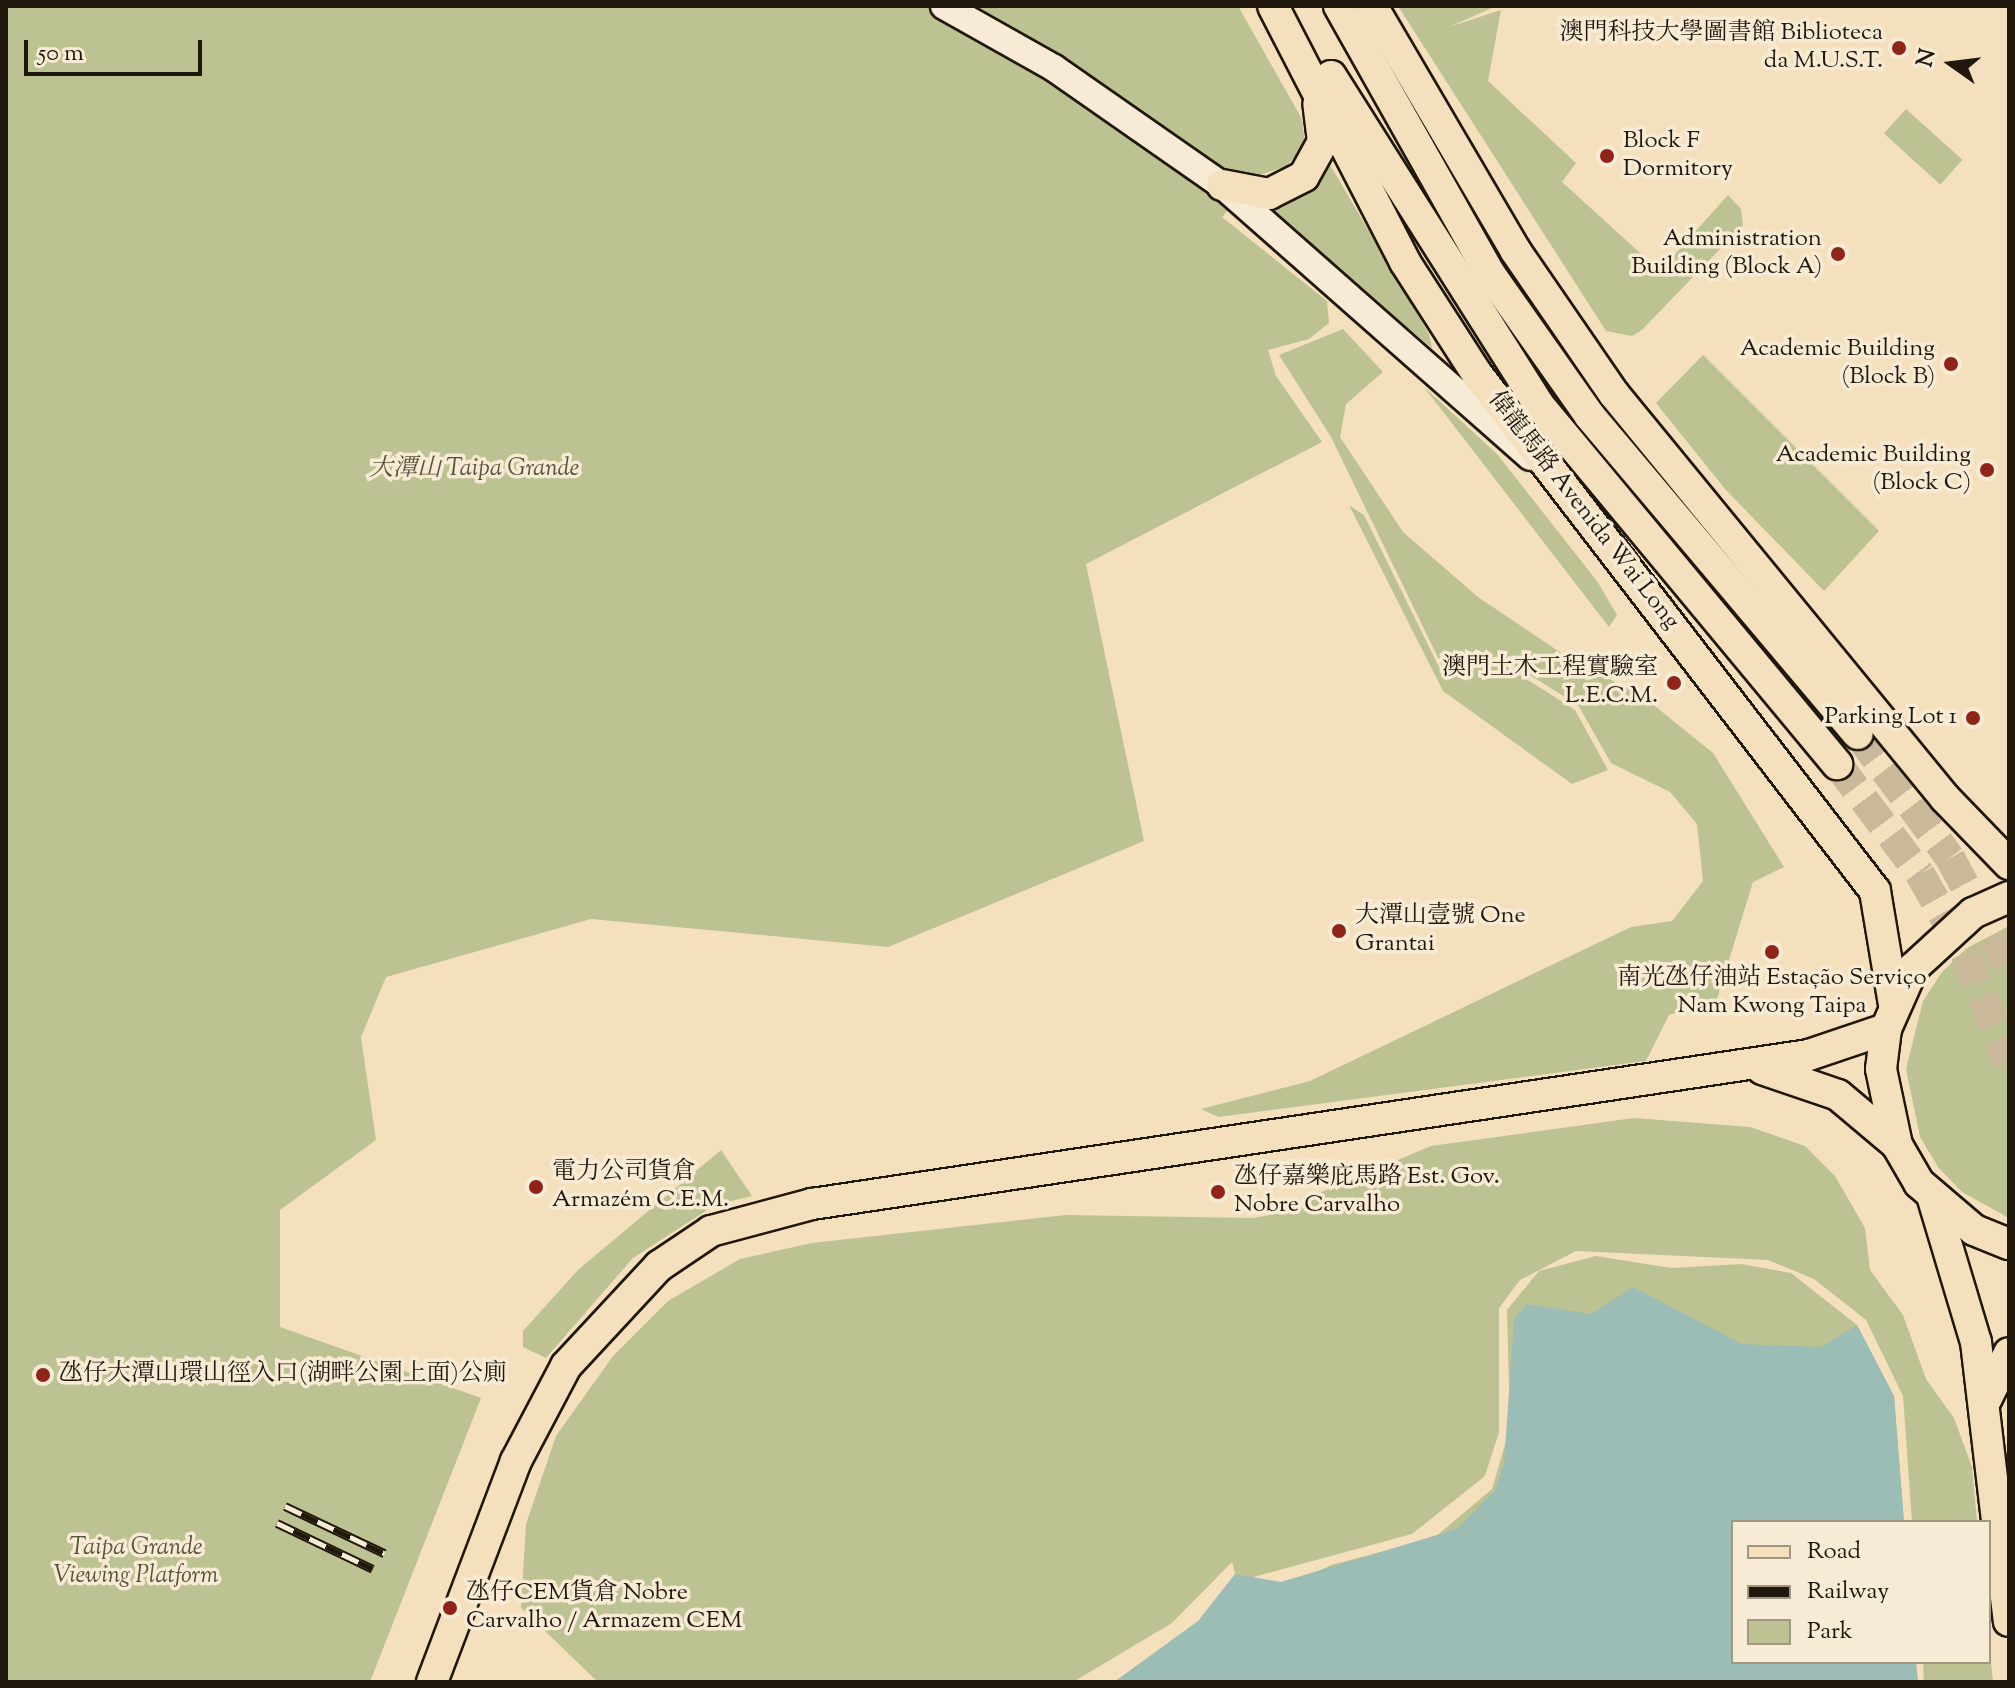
<!DOCTYPE html>
<meta charset="utf-8">
<style>
body{margin:0}
#map{position:relative;width:2015px;height:1688px;overflow:hidden;background:#f5e0be;font-family:"Sorts Mill Goudy","Noto Serif SC",serif}
div>[style]{position:absolute}
.green>*{inset:0;background:#bcc291;transform-origin:0 0}
.water>*{inset:0;background:#9cbdb5}
.primary-tunnel>*{height:30px;margin-top:-15px;transform-origin:0;background:repeating-linear-gradient(90deg,#cab89b 0 30px,transparent 0 45px)}
.roads{filter:drop-shadow(2px 0 #20170d) drop-shadow(-2px 0 #20170d) drop-shadow(0 2px #20170d) drop-shadow(0 -2px #20170d)}
.secondary>*{height:26px;margin:-13px;padding:0 13px;transform-origin:13px;border-radius:13px;background:#f8ebd5}
.primary>*{height:30px;margin:-15px;padding:0 15px;transform-origin:15px;border-radius:15px;background:#f5e0be}
.rail>*{height:9px;margin-top:-4.5px;transform-origin:0;background:repeating-linear-gradient(90deg,#f8ebd5 0 18px,#20170d 0 36px);box-sizing:border-box;border-block:2px solid #20170d}
.dots>*{width:22px;height:22px;translate:-50% -50%;box-sizing:border-box;border:4px solid #f8ebd5;border-radius:50%}
span{translate:-50% -50%;white-space:nowrap;text-align:center;line-height:1.15;-webkit-text-stroke:7px #f8ebd5;paint-order:stroke}
.poi-label{font-size:24px;color:#20170d}
.right{translate:-100% -50%;text-align:right}
.left{translate:0 -50%;text-align:left}
.park-label{font-size:24px;color:#57533b;font-style:italic}
.street-label{font-size:24px;color:#20170d}
.frame{position:absolute;inset:0;border:8px solid #20170d;pointer-events:none}
.legend{position:absolute;left:1731px;top:1520px;width:260px;height:144px;box-sizing:border-box;background:#f8ebd5;border:2px solid #a29685;margin:0;padding:10px 14px;list-style:none;font-size:24px;color:#20170d}
.legend li{display:flex;align-items:center;gap:16px;height:40px}
.legend b{width:40px;border:2px solid #a29685}
.north{position:absolute;left:1911px;top:24px;width:80px;height:80px;-webkit-text-stroke:6px #f8ebd5;paint-order:stroke;rotate:284deg;font-size:22px;font-weight:700;line-height:32px;text-align:center;color:#20170d}
.north::after{content:'';display:block;margin:auto;width:28px;height:36px;background:#20170d;clip-path:polygon(50% 0,100% 100%,50% 72%,0 100%)}
.scale{position:absolute;left:24px;top:40px;width:178px;height:36px;box-sizing:border-box;border:4px solid #20170d;border-top:0;padding-left:10px;font-size:24px;line-height:28px;white-space:nowrap;color:#20170d;-webkit-text-stroke:6px #f8ebd5;paint-order:stroke}
</style>
<div id="map">
<div class="green">
<div style="clip-path:polygon(6px 6px,1238px 6px,1302px 119px,1305px 143px,1287px 166px,1257px 176px,1222px 217px,1327px 301px,1329px 323px,1309px 339px,1268px 350px,1276px 376px,1322px 442px,1086px 564px,1144px 841px,888px 947px,591px 919px,386px 977px,361px 1037px,376px 1140px,280px 1210px,280px 1327px,481px 1398px,370px 1682px,6px 1682px)"></div>
<div style="clip-path:polygon(1398px 6px,1496px 6px,1449px 27px,1501px 10px,1488px 81px,1576px 163px,1562px 182px,1660px 271px,1728px 195px,1741px 209px,1743px 225px,1642px 330px,1632px 336px,1606px 331px)"></div>
<div style="left:1906px;top:109px;width:76px;height:33px;rotate:42deg"></div>
<div style="clip-path:polygon(1329px 163px,1429px 334px,1432px 348px,1273px 214px)"></div>
<div style="clip-path:polygon(1343px 329px,1383px 372px,1346px 404px,1340px 437px,1403px 532px,1478px 597px,1576px 663px,1640px 694px,1713px 753px,1784px 867px,1753px 882px,1717px 999px,1669px 1015px,1646px 1061px,1218px 1117px,1201px 1109px,1310px 1081px,1631px 927px,1672px 921px,1703px 881px,1697px 824px,1670px 792px,1611px 763px,1578px 705px,1499px 656px,1443px 668px,1331px 437px,1279px 355px)"></div>
<div style="clip-path:polygon(1703px 355px,1879px 531px,1824px 591px,1725px 489px,1656px 403px)"></div>
<div style="clip-path:polygon(1424px 387px,1497px 454px,1597px 581px,1617px 615px,1609px 627px)"></div>
<div style="clip-path:polygon(1349px 505px,1364px 515px,1441px 671px,1498px 661px,1575px 710px,1608px 770px,1572px 784px,1443px 691px)"></div>
<div style="clip-path:polygon(2009px 926px,2009px 1218px,1962px 1192px,1938px 1167px,1920px 1137px,1906px 1069px,1923px 1001px,1942px 972px,1967px 948px)"></div>
<div style="clip-path:polygon(1634px 1118px,1750px 1127px,1805px 1146px,1835px 1176px,1865px 1228px,1870px 1270px,1903px 1315px,1926px 1379px,1954px 1418px,1972px 1467px,1977px 1522px,1912px 1522px,1903px 1396px,1866px 1320px,1814px 1279px,1768px 1260px,1576px 1251px,1520px 1280px,1499px 1308px,1499px 1432px,1485px 1476px,1412px 1534px,1242px 1580px,1288px 1586px,1331px 1565px,1434px 1538px,1492px 1489px,1510px 1428px,1507px 1310px,1539px 1271px,1596px 1256px,1671px 1268px,1741px 1264px,1791px 1273px,1857px 1325px,1894px 1396px,1904px 1522px,1733px 1522px,1733px 1662px,1916px 1662px,1918px 1682px,1182px 1643px,1237px 1581px,1232px 1562px,1172px 1623px,1073px 1682px,598px 1682px,521px 1608px,526px 1524px,556px 1436px,613px 1356px,668px 1301px,740px 1259px,812px 1243px,1065px 1215px,1253px 1218px,1298px 1210px,1319px 1193px,1431px 1146px)"></div>
<div style="clip-path:polygon(721px 1150px,752px 1196px,715px 1205px,633px 1258px,546px 1358px,523px 1347px,523px 1331px,578px 1270px)"></div>
<div style="clip-path:polygon(1989px 1642px,1993px 1682px,1924px 1682px,1923px 1662px,1989px 1662px)"></div>
</div>
<div class="water">
<div style="clip-path:polygon(1633px 1287px,1742px 1344px,1821px 1347px,1857px 1325px,1894px 1396px,1904px 1522px,1733px 1522px,1733px 1662px,1916px 1662px,1918px 1682px,1114px 1682px,1198px 1621px,1235px 1574px,1281px 1582px,1457px 1529px,1495px 1490px,1504px 1464px,1514px 1320px,1526px 1304px,1591px 1314px)"></div>
</div>
<div class="primary-tunnel">
<div style="left:1858px;top:734px;width:154px;rotate:53.4deg"></div>
<div style="left:1950px;top:858px;width:124px;rotate:61.6deg"></div>
<div style="left:1837px;top:764px;width:138px;rotate:53deg"></div>
<div style="left:1920px;top:874px;width:93px;rotate:60.4deg"></div>
<div style="left:1966px;top:955px;width:116px;rotate:68.3deg"></div>
</div>
<div class="roads">
<div class="secondary">
<div style="left:944px;top:6px;width:126px;rotate:29.4deg"></div>
<div style="left:1054px;top:68px;width:205px;rotate:34.9deg"></div>
<div style="left:1222px;top:185px;width:411px;rotate:41.4deg"></div>
</div>
<div class="primary">
<div style="left:1273px;top:6px;width:288px;rotate:62.7deg"></div>
<div style="left:1405px;top:262px;width:133px;rotate:57.3deg"></div>
<div style="left:1477px;top:374px;width:652px;rotate:52.41deg"></div>
<div style="left:1875px;top:891px;width:116px;rotate:80.5deg"></div>
<div style="left:1339px;top:6px;width:308px;rotate:60.6deg"></div>
<div style="left:1490px;top:274px;width:172px;rotate:54.9deg"></div>
<div style="left:1589px;top:415px;width:417px;rotate:49.9deg"></div>
<div style="left:1372px;top:6px;width:283px;rotate:59.6deg"></div>
<div style="left:1515px;top:250px;width:175px;rotate:55.5deg"></div>
<div style="left:1614px;top:394px;width:522px;rotate:50.67deg"></div>
<div style="left:1945px;top:798px;width:92px;rotate:45.9deg"></div>
<div style="left:1331px;top:76px;width:389px;rotate:57.7deg"></div>
<div style="left:1539px;top:405px;width:467px;rotate:50.3deg"></div>
<div style="left:1222px;top:185px;width:48px;rotate:10.8deg"></div>
<div style="left:1269px;top:194px;width:39px;rotate:-27deg"></div>
<div style="left:1304px;top:176px;width:39px;rotate:-61deg"></div>
<div style="left:1323px;top:142px;width:38px;rotate:-97deg"></div>
<div style="left:2009px;top:897px;width:39px;rotate:156deg"></div>
<div style="left:1973px;top:913px;width:81px;rotate:137.5deg"></div>
<div style="left:1913px;top:968px;width:67px;rotate:113.9deg"></div>
<div style="left:1886px;top:1029px;width:40px;rotate:97.1deg"></div>
<div style="left:1881px;top:1069px;width:78px;rotate:78.1deg"></div>
<div style="left:1897px;top:1145px;width:44px;rotate:59.9deg"></div>
<div style="left:1919px;top:1183px;width:72px;rotate:40.5deg"></div>
<div style="left:1974px;top:1230px;width:38px;rotate:22deg"></div>
<div style="left:1762px;top:1069px;width:80px;rotate:18.9deg"></div>
<div style="left:1838px;top:1095px;width:75px;rotate:40.1deg"></div>
<div style="left:1933px;top:1199px;width:149px;rotate:73.3deg"></div>
<div style="left:1976px;top:1342px;width:281px;rotate:83.3deg"></div>
<div style="left:1986px;top:1400px;width:52px;rotate:-63.9deg"></div>
<div style="left:432px;top:1682px;width:236px;rotate:-69.2deg"></div>
<div style="left:516px;top:1461px;width:107px;rotate:-62.2deg"></div>
<div style="left:566px;top:1366px;width:137px;rotate:-47.1deg"></div>
<div style="left:659px;top:1266px;width:63px;rotate:-33.9deg"></div>
<div style="left:711px;top:1231px;width:105px;rotate:-15deg"></div>
<div style="left:812px;top:1204px;width:1008px;rotate:-8.5deg"></div>
<div style="left:1809px;top:1055px;width:81px;rotate:-18.7deg"></div>
</div>
</div>
<div class="rail">
<div style="left:285px;top:1506px;width:110px;rotate:25.4deg"></div>
<div style="left:277px;top:1523px;width:106px;rotate:25.6deg"></div>
</div>
<div class="dots">
<div style="left:1899px;top:48px;background:#8f2418"></div>
<div style="left:1607px;top:156px;background:#8f2418"></div>
<div style="left:1838px;top:254px;background:#8f2418"></div>
<div style="left:1951px;top:364px;background:#8f2418"></div>
<div style="left:1987px;top:470px;background:#8f2418"></div>
<div style="left:1674px;top:683px;background:#8f2418"></div>
<div style="left:1973px;top:718px;background:#8f2418"></div>
<div style="left:1339px;top:931px;background:#8f2418"></div>
<div style="left:1772px;top:952px;background:#8f2418"></div>
<div style="left:536px;top:1187px;background:#8f2418"></div>
<div style="left:1218px;top:1192px;background:#8f2418"></div>
<div style="left:43px;top:1375px;background:#8f2418"></div>
<div style="left:450px;top:1608px;background:#8f2418"></div>
</div>
<div class="poi-label">
<span class="right" style="left:1883px;top:48px">澳門科技大學圖書館 Biblioteca<br>da M.U.S.T.</span>
<span class="left" style="left:1623px;top:156px">Block F<br>Dormitory</span>
<span class="right" style="left:1822px;top:254px">Administration<br>Building (Block A)</span>
<span class="right" style="left:1935px;top:364px">Academic Building<br>(Block B)</span>
<span class="right" style="left:1971px;top:470px">Academic Building<br>(Block C)</span>
<span class="right" style="left:1658px;top:683px">澳門土木工程實驗室<br>L.E.C.M.</span>
<span class="right" style="left:1957px;top:718px">Parking Lot 1</span>
<span class="left" style="left:1355px;top:931px">大潭山壹號 One<br>Grantai</span>
<span style="left:1772px;top:993px">南光氹仔油站 Estação Serviço<br>Nam Kwong Taipa</span>
<span class="left" style="left:552px;top:1187px">電力公司貨倉<br>Armazém C.E.M.</span>
<span class="left" style="left:1234px;top:1192px">氹仔嘉樂庇馬路 Est. Gov.<br>Nobre Carvalho</span>
<span class="left" style="left:59px;top:1375px">氹仔大潭山環山徑入口(湖畔公園上面)公廁</span>
<span class="left" style="left:466px;top:1608px">氹仔CEM貨倉 Nobre<br>Carvalho / Armazem CEM</span>
</div>
<div class="park-label">
<span style="left:474px;top:470px">大潭山 Taipa Grande</span>
<span style="left:136px;top:1563px">Taipa Grande<br>Viewing Platform</span>
</div>
<div class="street-label">
<span style="left:1583px;top:511px;rotate:52deg">偉龍馬路 Avenida Wai Long</span>
</div>
<div class="frame"></div>
<ul class="legend">
<li><b style="height:10px;background:#f5e0be"></b>Road</li>
<li><b style="height:10px;background:#20170d"></b>Railway</li>
<li><b style="height:22px;background:#bcc291"></b>Park</li>
</ul>
<div class="north">N</div>
<div class="scale">50 m</div>
</div>
